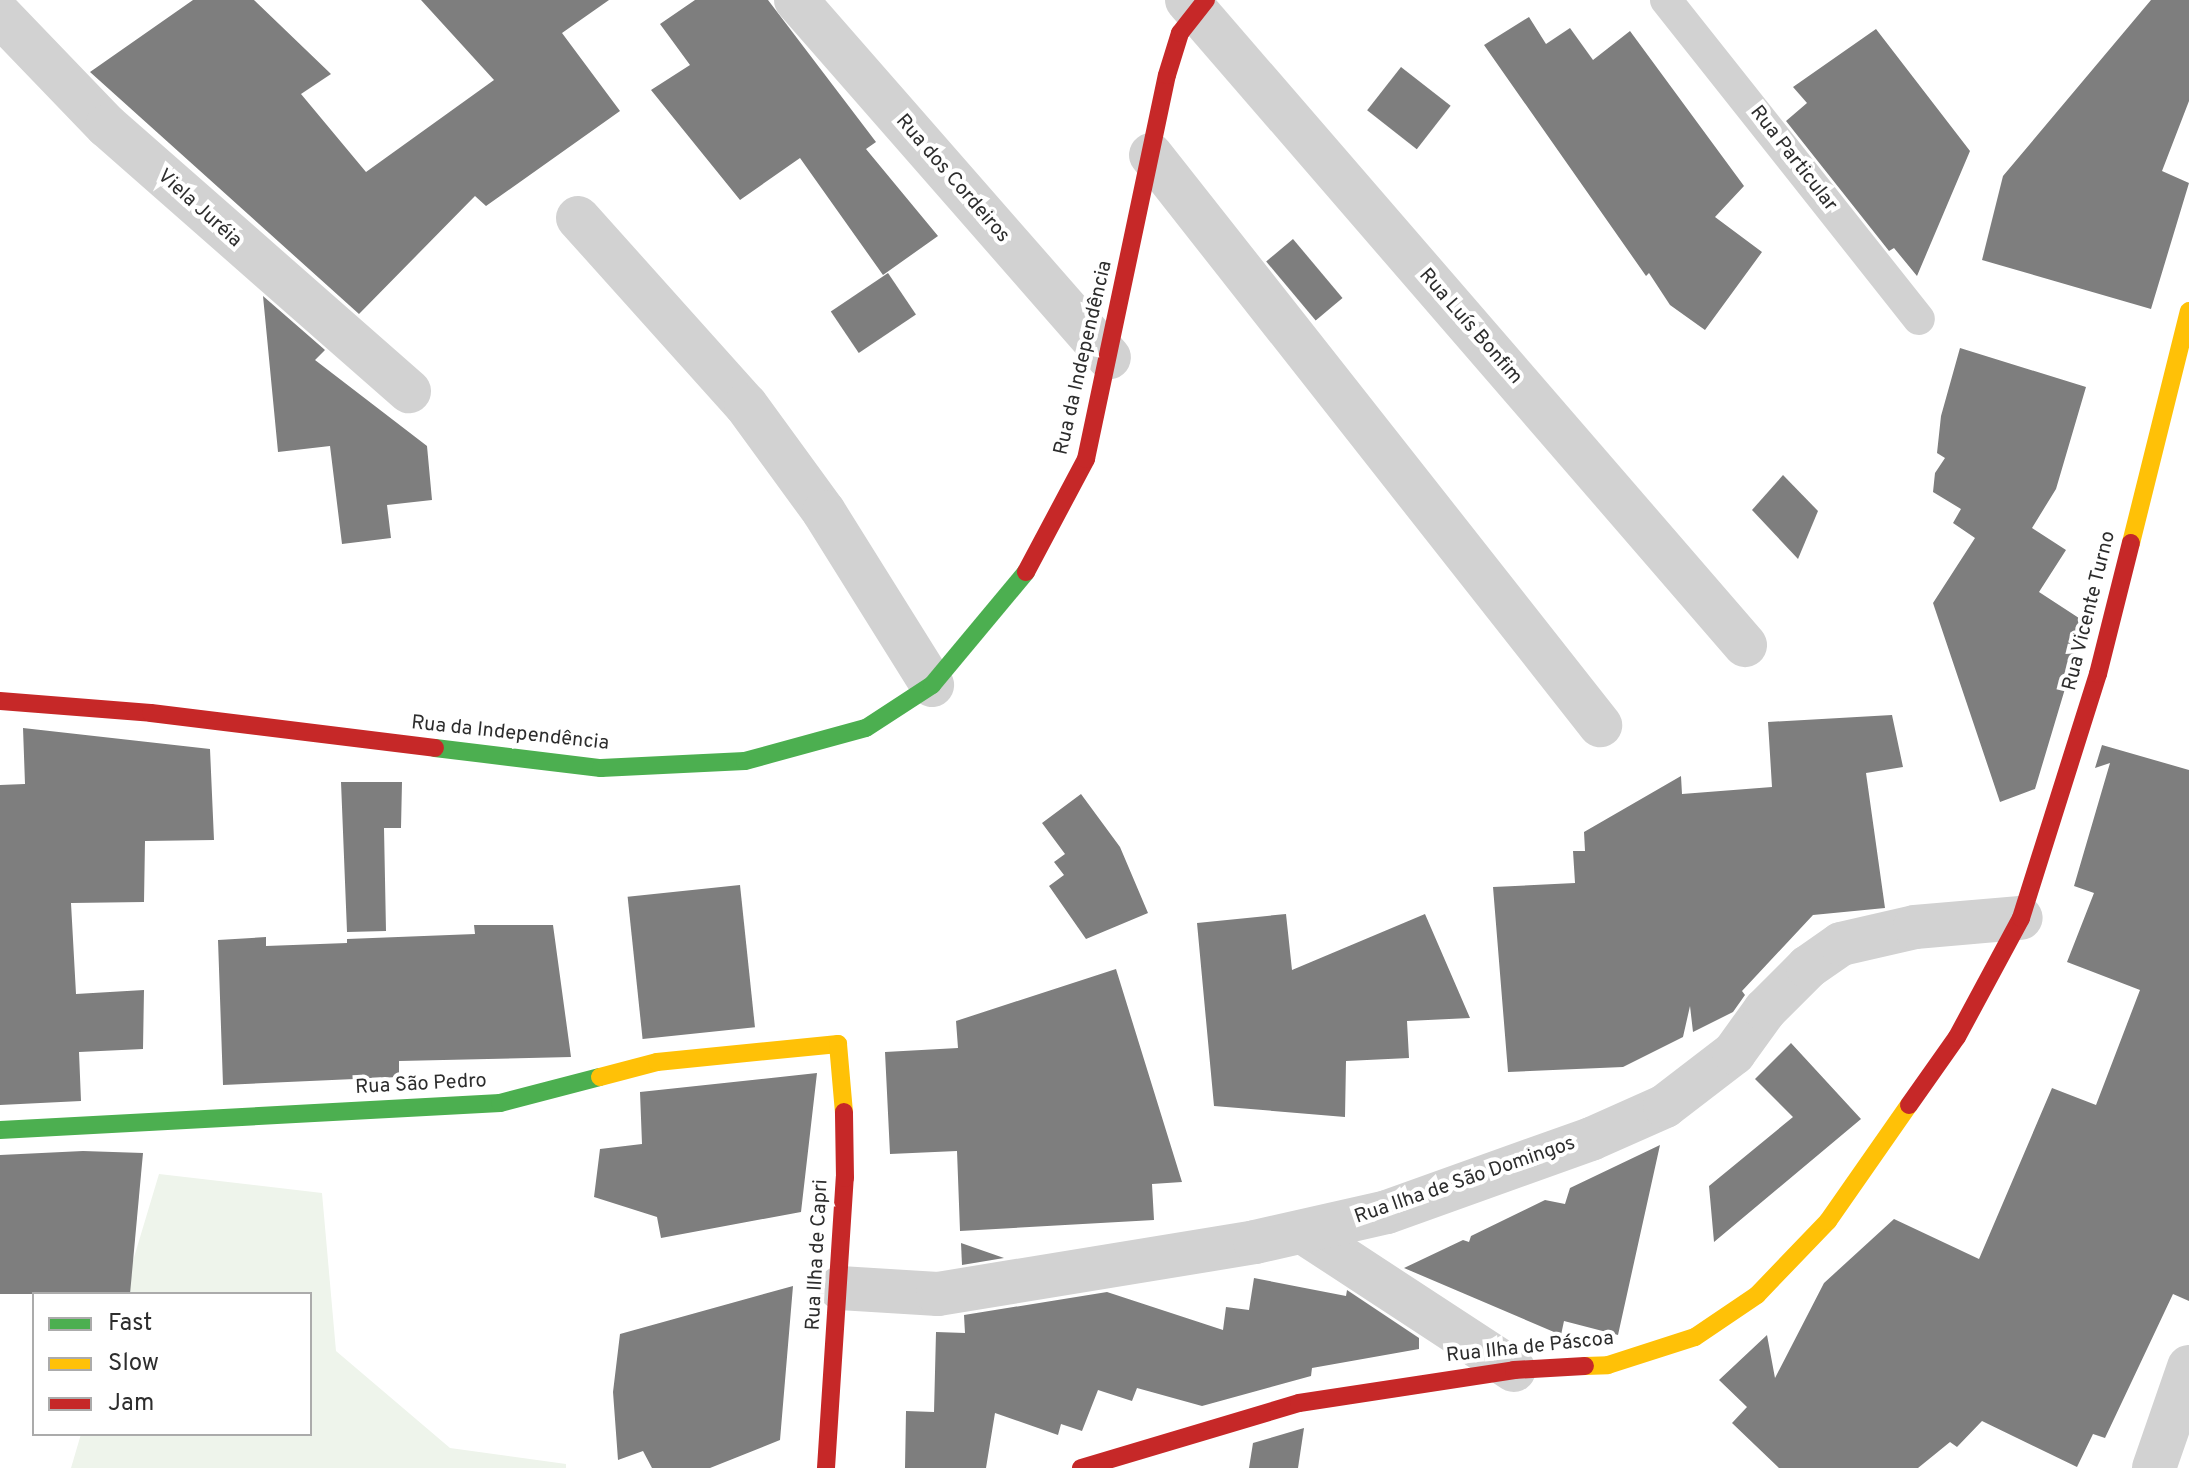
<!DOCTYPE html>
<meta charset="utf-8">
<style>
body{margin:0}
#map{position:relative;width:2189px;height:1468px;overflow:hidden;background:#fff;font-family:Overpass,sans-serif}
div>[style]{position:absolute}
.green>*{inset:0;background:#eef4eb}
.building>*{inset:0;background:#7e7e7e;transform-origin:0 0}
.lane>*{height:32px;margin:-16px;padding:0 16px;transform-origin:16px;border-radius:16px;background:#d2d2d2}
.street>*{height:44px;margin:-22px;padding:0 22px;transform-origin:22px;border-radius:22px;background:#d2d2d2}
.fast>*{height:18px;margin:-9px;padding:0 9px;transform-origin:9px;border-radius:9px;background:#4caf50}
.slow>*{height:18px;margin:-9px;padding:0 9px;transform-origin:9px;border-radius:9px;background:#ffc107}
.jam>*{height:18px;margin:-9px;padding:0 9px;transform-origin:9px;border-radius:9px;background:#c62828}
span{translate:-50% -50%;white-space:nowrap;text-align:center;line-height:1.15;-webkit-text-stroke:8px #fff;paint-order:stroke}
.street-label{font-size:20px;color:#2d2d2d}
.legend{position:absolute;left:32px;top:1292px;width:280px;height:144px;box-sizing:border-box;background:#fff;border:2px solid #ababab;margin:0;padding:10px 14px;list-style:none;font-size:24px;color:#2d2d2d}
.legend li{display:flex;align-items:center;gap:16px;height:40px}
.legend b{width:40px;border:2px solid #ababab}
</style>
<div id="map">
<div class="green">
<div style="clip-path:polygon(159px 1174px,322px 1193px,336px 1351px,450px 1448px,566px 1464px,566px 1468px,71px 1468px,81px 1434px,310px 1434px,310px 1294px,123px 1294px)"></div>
</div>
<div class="building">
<div style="clip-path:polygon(193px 0,254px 0,331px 74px,301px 94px,366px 172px,494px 80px,421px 0,609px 0,562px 33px,620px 111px,486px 206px,475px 196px,359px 314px,90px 72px)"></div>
<div style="clip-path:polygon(695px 0,768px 0,876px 142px,866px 149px,938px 236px,883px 275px,800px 158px,740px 200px,651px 90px,690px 65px,660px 24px)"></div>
<div style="clip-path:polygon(2151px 0,2189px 0,2189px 101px,2162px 171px,2189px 183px,2151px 309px,1982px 260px,2003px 176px)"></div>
<div style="clip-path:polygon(1529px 17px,1546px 44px,1570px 28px,1593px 60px,1630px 31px,1744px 186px,1715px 217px,1762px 252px,1705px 330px,1670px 305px,1649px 273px,1646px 276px,1484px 45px)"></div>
<div style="clip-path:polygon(1876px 29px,1970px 151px,1917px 276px,1894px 248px,1889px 251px,1786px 121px,1807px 103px,1793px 87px)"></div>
<div style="left:1401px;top:67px;width:63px;height:55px;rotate:38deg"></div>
<div style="left:1293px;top:239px;width:77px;height:35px;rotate:50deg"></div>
<div style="left:888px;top:273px;width:50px;height:69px;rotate:56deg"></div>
<div style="clip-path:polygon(263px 296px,325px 350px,315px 360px,427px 446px,432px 500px,387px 505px,391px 538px,342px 544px,330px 446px,278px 452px)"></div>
<div style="clip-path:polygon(1960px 348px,2086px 387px,2056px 489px,2032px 528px,2066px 550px,2039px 592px,2085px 622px,2035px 789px,2000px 802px,1933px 603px,1975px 538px,1953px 523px,1961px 509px,1933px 492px,1935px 473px,1945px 458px,1937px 453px,1941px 416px)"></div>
<div style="clip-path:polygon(1783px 475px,1818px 511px,1798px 559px,1752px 510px)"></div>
<div style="clip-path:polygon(1892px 715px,1903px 767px,1866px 773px,1885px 908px,1813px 915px,1742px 991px,1745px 995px,1733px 1012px,1693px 1032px,1690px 1006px,1683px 1037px,1623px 1067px,1508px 1072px,1493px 887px,1575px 883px,1573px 851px,1585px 851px,1584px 832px,1681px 776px,1682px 794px,1772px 787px,1768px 722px)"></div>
<div style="clip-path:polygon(23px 728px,210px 749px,214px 840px,145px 841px,144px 902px,71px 903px,76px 994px,144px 990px,143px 1049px,79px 1052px,81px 1101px,0 1105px,0 785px,25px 784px)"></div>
<div style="clip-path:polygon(2102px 745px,2189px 770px,2189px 1301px,2173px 1294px,2105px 1438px,2093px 1434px,2077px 1467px,1982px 1421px,1957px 1447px,1950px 1442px,1918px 1468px,1779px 1468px,1732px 1423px,1747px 1407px,1719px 1380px,1767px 1335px,1775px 1378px,1824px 1283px,1894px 1219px,1979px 1259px,2052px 1088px,2096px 1105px,2140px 990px,2067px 962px,2094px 893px,2074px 886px,2110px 763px,2095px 768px)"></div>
<div style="clip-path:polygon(341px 782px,402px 782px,401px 828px,384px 828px,386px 931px,347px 932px)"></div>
<div style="clip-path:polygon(1081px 794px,1120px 847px,1148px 913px,1086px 939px,1049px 886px,1064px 875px,1054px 862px,1065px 854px,1042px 823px)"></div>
<div style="left:740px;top:885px;width:143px;height:113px;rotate:84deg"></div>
<div style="clip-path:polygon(1286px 914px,1292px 970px,1425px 914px,1470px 1018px,1407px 1021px,1409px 1058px,1346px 1061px,1345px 1117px,1214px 1106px,1197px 923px)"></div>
<div style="clip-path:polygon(474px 925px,553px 925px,571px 1057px,399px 1061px,399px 1077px,223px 1085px,218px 940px,266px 937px,266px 946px,347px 943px,347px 939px,475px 934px)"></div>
<div style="clip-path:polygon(1116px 969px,1182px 1182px,1152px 1184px,1154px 1220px,960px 1231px,957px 1151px,890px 1154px,885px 1052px,958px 1048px,956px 1021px)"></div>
<div style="clip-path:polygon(1791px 1043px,1861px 1119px,1714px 1242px,1709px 1186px,1793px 1117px,1755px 1079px)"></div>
<div style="clip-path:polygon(817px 1073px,801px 1212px,661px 1238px,657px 1217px,594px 1197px,600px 1149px,642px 1144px,640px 1092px)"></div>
<div style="clip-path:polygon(1660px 1145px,1618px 1335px,1564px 1321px,1561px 1335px,1404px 1268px,1463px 1240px,1469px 1242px,1471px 1236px,1545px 1200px,1565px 1204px,1570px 1188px)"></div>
<div style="clip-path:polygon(83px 1151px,143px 1153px,130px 1294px,0 1294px,0 1155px)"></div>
<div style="clip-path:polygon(961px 1243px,1004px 1258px,962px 1265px)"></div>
<div style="clip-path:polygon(1254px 1278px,1346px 1296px,1347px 1290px,1419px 1338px,1419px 1349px,1312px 1368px,1311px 1376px,1202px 1406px,1137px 1388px,1132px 1401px,1098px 1390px,1082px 1431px,1061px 1424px,1058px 1435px,995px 1413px,986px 1468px,905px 1468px,906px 1411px,934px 1412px,936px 1332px,965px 1333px,964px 1315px,1107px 1292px,1223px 1330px,1226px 1307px,1249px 1310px)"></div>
<div style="clip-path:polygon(793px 1286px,780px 1440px,710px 1468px,652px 1468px,643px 1451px,618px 1460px,613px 1392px,620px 1334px)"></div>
<div style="clip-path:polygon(1304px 1428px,1298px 1468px,1249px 1468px,1253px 1443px)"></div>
</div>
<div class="lane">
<div style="left:1666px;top:0;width:407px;rotate:51.6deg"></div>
</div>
<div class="street">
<div style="left:796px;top:0;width:475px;rotate:48.8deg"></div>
<div style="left:1187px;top:0;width:853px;rotate:49.14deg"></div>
<div style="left:0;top:15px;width:154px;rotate:46.1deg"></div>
<div style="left:107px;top:126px;width:402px;rotate:41.3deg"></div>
<div style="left:1151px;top:155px;width:726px;rotate:51.77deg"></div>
<div style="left:578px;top:218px;width:251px;rotate:48.1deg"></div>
<div style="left:746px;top:405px;width:132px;rotate:53.9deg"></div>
<div style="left:824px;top:512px;width:204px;rotate:58deg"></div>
<div style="left:1303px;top:1232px;width:252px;rotate:33.2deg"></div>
<div style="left:840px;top:1288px;width:98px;rotate:3.5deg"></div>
<div style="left:938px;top:1294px;width:321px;rotate:-9.3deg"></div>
<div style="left:1255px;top:1242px;width:135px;rotate:-12.8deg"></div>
<div style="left:1387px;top:1212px;width:217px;rotate:-19.7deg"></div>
<div style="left:1591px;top:1139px;width:81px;rotate:-24deg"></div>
<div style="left:1665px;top:1106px;width:87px;rotate:-37.5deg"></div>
<div style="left:1734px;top:1053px;width:53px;rotate:-54.2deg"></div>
<div style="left:1765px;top:1010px;width:61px;rotate:-45deg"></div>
<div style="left:1808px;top:967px;width:40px;rotate:-34.9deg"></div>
<div style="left:1841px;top:944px;width:76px;rotate:-12.9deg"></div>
<div style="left:1915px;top:927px;width:106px;rotate:-4.9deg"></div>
<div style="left:2154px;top:1468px;width:107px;rotate:-70.9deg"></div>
</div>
<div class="fast">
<div style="left:435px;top:748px;width:167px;rotate:6.9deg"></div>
<div style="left:601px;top:768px;width:144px;rotate:-2.8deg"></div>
<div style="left:745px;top:761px;width:125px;rotate:-15.3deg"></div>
<div style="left:866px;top:728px;width:79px;rotate:-33.1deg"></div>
<div style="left:932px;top:685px;width:147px;rotate:-50.2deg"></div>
<div style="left:0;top:1130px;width:501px;rotate:-3.09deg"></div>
<div style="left:500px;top:1103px;width:103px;rotate:-14.6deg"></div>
</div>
<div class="slow">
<div style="left:2131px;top:543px;width:239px;rotate:-76deg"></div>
<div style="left:600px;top:1077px;width:59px;rotate:-14.7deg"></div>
<div style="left:657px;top:1062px;width:182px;rotate:-5.7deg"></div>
<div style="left:838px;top:1044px;width:68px;rotate:85deg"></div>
<div style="left:1585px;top:1366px;width:23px;rotate:-2deg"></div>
<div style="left:1608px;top:1365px;width:91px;rotate:-17.8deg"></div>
<div style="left:1695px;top:1337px;width:75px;rotate:-34.1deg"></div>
<div style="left:1757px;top:1295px;width:103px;rotate:-46.2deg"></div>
<div style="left:1828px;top:1221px;width:141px;rotate:-55.1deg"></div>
</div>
<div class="jam">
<div style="left:1026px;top:572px;width:128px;rotate:-62deg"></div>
<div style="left:1086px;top:459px;width:392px;rotate:-78.1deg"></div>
<div style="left:1167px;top:75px;width:44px;rotate:-72.8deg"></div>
<div style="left:1180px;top:33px;width:42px;rotate:-51.8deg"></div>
<div style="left:0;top:701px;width:151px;rotate:4.5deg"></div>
<div style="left:151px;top:713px;width:286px;rotate:7deg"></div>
<div style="left:1909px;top:1105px;width:83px;rotate:-54.8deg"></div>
<div style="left:1957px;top:1037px;width:135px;rotate:-61.7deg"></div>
<div style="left:2021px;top:918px;width:256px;rotate:-72.5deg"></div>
<div style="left:2098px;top:674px;width:135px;rotate:-75.9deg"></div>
<div style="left:826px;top:1468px;width:291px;rotate:-86.3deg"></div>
<div style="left:845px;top:1178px;width:66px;rotate:-90.9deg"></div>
<div style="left:1081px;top:1468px;width:227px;rotate:-16.6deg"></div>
<div style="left:1299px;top:1403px;width:218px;rotate:-8.7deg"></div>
<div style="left:1514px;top:1370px;width:71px;rotate:-3.2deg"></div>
</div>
<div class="street-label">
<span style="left:1793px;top:159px;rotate:52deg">Rua Particular</span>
<span style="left:952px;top:179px;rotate:49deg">Rua dos Cordeiros</span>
<span style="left:199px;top:209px;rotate:42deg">Viela Juréia</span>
<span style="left:1470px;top:327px;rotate:49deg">Rua Luís Bonfim</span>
<span style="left:1084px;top:358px;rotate:-77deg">Rua da Independência</span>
<span style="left:2090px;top:611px;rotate:-76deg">Rua Vicente Turno</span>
<span style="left:510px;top:734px;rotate:6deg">Rua da Independência</span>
<span style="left:421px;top:1085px;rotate:-3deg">Rua São Pedro</span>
<span style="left:1465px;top:1181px;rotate:-19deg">Rua Ilha de São Domingos</span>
<span style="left:818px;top:1255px;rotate:-87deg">Rua Ilha de Capri</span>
<span style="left:1530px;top:1348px;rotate:-6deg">Rua Ilha de Páscoa</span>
</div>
<ul class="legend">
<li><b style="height:10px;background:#4caf50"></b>Fast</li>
<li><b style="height:10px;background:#ffc107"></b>Slow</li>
<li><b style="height:10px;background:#c62828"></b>Jam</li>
</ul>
</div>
